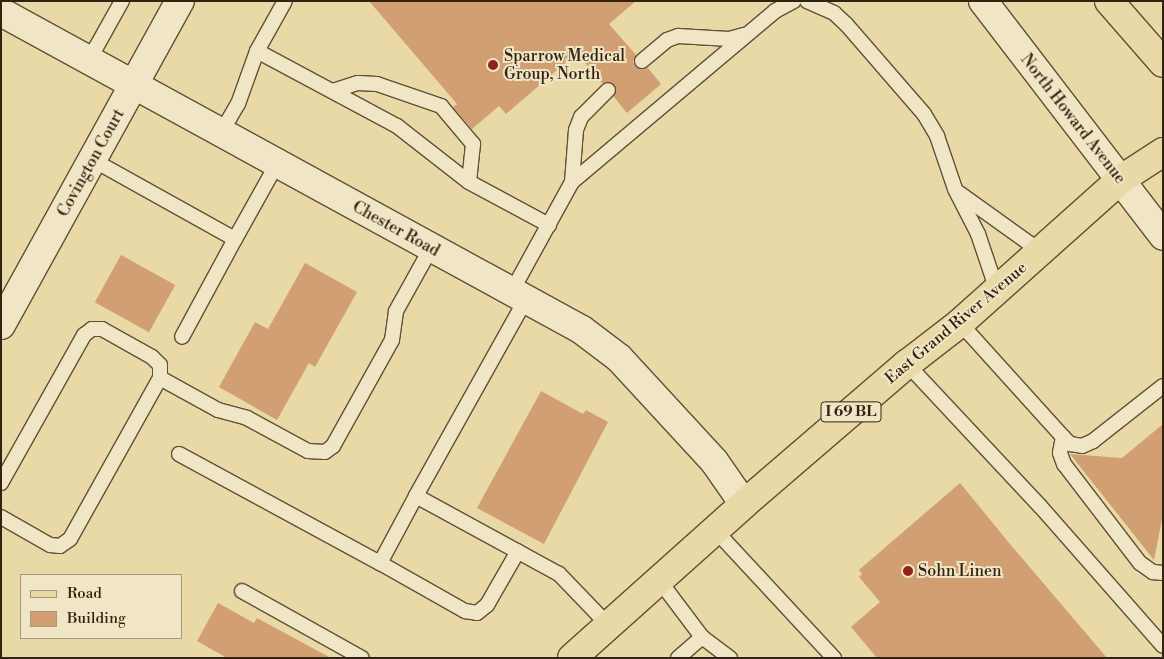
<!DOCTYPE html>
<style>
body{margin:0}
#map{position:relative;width:1164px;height:659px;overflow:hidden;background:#e8d9a6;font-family:"Libre Bodoni",serif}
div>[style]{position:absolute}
.building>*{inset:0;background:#d29f73;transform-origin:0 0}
.roads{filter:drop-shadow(1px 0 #605037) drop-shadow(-1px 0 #605037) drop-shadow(0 1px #605037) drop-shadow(0 -1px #605037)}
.service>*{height:14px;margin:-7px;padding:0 7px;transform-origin:7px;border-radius:7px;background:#f0e6c5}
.minor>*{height:28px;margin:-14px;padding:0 14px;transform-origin:14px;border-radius:14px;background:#f0e6c5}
.tertiary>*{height:28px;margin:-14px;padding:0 14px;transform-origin:14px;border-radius:14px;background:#f0e6c5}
.primary>*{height:28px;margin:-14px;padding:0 14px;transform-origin:14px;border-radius:14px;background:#e8d9a6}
.motorway>*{height:28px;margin:-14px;padding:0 14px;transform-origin:14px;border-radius:14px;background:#e8d9a6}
.dots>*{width:14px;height:14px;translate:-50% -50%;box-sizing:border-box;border:2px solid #f0e6c5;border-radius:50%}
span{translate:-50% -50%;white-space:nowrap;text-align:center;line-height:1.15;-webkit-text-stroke:4px #f0e6c5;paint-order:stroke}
.shield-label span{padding:1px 4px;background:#f0e6c5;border:1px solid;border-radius:4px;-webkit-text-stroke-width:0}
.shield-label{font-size:15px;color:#322212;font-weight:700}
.poi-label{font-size:16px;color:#322212}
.left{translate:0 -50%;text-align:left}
.street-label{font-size:16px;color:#322212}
.frame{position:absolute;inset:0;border:2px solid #322212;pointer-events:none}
.legend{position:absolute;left:20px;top:574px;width:162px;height:65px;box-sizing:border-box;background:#f0e6c5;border:1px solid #a4987d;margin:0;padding:6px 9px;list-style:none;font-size:15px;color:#322212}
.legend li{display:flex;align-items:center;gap:10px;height:25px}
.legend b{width:25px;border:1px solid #a4987d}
</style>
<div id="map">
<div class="building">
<div style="clip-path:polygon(369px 1px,636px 1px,609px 24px,636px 55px,633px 62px,636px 67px,648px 68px,661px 84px,627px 113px,614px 97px,614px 84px,602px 83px,577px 53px,506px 114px,499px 106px,472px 129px,453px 107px,457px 104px)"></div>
<div style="left:121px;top:255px;width:62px;height:54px;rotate:29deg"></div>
<div style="clip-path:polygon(305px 263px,357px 292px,315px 367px,309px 363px,277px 420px,219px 387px,255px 322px,268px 329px)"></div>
<div style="clip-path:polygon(541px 391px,583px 414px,586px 410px,608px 422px,544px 544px,477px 508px)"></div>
<div style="clip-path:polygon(1163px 424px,1163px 514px,1154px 560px,1070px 454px,1122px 458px)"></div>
<div style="clip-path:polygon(960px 483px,1010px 544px,1107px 658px,877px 658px,851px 627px,880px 602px,859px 577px,862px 574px,859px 570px)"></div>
<div style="clip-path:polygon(218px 603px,254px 623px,257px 618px,331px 658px,227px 658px,197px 641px)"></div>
</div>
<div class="roads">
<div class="service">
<div style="left:807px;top:1px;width:30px;rotate:24deg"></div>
<div style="left:834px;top:13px;width:16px;rotate:43deg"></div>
<div style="left:846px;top:24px;width:119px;rotate:49.1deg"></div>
<div style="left:924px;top:114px;width:26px;rotate:59deg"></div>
<div style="left:937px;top:136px;width:56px;rotate:71.2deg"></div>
<div style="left:955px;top:189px;width:51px;rotate:62.9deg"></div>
<div style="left:978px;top:234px;width:59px;rotate:71.3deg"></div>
<div style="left:257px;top:51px;width:159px;rotate:28.2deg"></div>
<div style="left:397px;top:126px;width:91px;rotate:37.9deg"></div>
<div style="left:469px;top:182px;width:91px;rotate:28.3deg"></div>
<div style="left:89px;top:60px;width:68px;rotate:-60.8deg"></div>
<div style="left:642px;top:61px;width:33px;rotate:-40deg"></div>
<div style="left:667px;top:40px;width:12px;rotate:-20deg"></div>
<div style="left:678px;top:36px;width:51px;rotate:3.4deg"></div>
<div style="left:729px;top:39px;width:16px;rotate:-15deg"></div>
<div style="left:333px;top:91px;width:26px;rotate:-18deg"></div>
<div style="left:358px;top:83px;width:19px;rotate:3deg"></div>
<div style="left:377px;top:84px;width:68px;rotate:19deg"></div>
<div style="left:441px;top:106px;width:50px;rotate:49.9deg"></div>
<div style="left:473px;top:144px;width:38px;rotate:96deg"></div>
<div style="left:221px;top:133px;width:34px;rotate:-60deg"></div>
<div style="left:238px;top:104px;width:56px;rotate:-70.3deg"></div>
<div style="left:257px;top:51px;width:57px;rotate:-60.8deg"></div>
<div style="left:93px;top:160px;width:162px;rotate:29.1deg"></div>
<div style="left:235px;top:239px;width:111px;rotate:118.4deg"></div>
<div style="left:572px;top:182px;width:52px;rotate:-85.6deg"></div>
<div style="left:576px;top:130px;width:14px;rotate:-69deg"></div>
<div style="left:581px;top:117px;width:38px;rotate:-45deg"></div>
<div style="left:959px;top:193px;width:100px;rotate:35.6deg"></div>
<div style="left:235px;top:239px;width:86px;rotate:-60.8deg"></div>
<div style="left:512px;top:291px;width:124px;rotate:-61.2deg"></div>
<div style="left:572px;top:182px;width:265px;rotate:-40.1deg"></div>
<div style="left:775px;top:11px;width:21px;rotate:-28deg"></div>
<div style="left:526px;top:299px;width:226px;rotate:119.2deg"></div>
<div style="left:416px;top:496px;width:163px;rotate:28.6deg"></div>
<div style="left:559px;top:574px;width:71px;rotate:46.1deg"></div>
<div style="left:960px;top:323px;width:154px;rotate:47.9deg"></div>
<div style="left:1063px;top:437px;width:16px;rotate:101deg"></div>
<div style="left:1060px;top:453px;width:12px;rotate:70deg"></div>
<div style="left:1064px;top:464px;width:125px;rotate:52.5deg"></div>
<div style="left:1140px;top:563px;width:16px;rotate:35deg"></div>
<div style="left:1153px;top:572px;width:10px;rotate:6deg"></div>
<div style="left:907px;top:364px;width:195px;rotate:46.9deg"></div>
<div style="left:1040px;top:506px;width:186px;rotate:48.7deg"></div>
<div style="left:160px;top:378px;width:66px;rotate:28.9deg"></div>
<div style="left:218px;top:410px;width:30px;rotate:15deg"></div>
<div style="left:247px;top:418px;width:69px;rotate:28.4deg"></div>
<div style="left:308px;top:451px;width:17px;rotate:3deg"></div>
<div style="left:325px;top:452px;width:10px;rotate:-37deg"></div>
<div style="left:333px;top:446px;width:121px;rotate:-60.9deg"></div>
<div style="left:392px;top:340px;width:29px;rotate:-82deg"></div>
<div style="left:396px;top:311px;width:72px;rotate:-60.9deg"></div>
<div style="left:1063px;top:437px;width:10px;rotate:45deg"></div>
<div style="left:1070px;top:444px;width:12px;rotate:9deg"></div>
<div style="left:1082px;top:446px;width:12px;rotate:-24deg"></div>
<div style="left:1093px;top:441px;width:89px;rotate:-38.2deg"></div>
<div style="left:179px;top:454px;width:229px;rotate:28.5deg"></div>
<div style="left:1px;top:483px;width:170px;rotate:-60.7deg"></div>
<div style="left:84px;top:335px;width:10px;rotate:-37deg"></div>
<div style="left:92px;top:329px;width:10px"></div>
<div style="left:102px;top:329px;width:57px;rotate:29.2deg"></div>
<div style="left:152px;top:357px;width:11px;rotate:45deg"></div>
<div style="left:160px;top:365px;width:13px;rotate:90deg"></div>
<div style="left:160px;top:378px;width:184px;rotate:119.2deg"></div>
<div style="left:70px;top:539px;width:12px;rotate:145deg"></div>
<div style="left:60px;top:546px;width:10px;rotate:-174deg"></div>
<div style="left:50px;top:545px;width:56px;rotate:-150.3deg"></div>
<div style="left:416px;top:496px;width:76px;rotate:118.2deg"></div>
<div style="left:380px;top:563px;width:98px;rotate:29.5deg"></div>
<div style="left:465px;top:611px;width:12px;rotate:9deg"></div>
<div style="left:477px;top:613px;width:13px;rotate:-39deg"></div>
<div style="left:487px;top:605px;width:62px;rotate:-60.1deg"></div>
<div style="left:715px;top:530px;width:175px;rotate:47.1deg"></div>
<div style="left:659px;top:580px;width:71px;rotate:53deg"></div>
<div style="left:702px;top:637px;width:35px;rotate:37deg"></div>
<div style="left:242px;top:591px;width:137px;rotate:29.2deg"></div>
<div style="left:678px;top:658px;width:32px;rotate:-41deg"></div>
</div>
<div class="minor">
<div style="left:1px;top:12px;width:662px;rotate:28.69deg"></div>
<div style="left:582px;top:330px;width:46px;rotate:37.1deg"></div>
<div style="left:619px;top:358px;width:140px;rotate:47.3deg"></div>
<div style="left:714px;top:461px;width:52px;rotate:55.1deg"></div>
<div style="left:1px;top:325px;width:370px;rotate:-61.1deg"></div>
</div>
<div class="tertiary">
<div style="left:983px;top:1px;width:296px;rotate:52.5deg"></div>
</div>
<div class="primary">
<div style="left:572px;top:658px;width:231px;rotate:-41.8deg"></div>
<div style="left:744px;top:504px;width:215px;rotate:-40.7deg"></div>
<div style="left:907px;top:364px;width:67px;rotate:-37.7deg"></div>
<div style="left:960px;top:323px;width:215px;rotate:-41.8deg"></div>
<div style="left:1120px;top:180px;width:51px;rotate:-33.1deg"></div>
</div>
<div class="motorway">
<div style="left:1109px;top:1px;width:82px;rotate:48.9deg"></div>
</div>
</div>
<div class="dots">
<div style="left:493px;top:65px;background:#8f2418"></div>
<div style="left:908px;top:571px;background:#8f2418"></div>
</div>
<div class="shield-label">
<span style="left:851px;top:412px">I 69 BL</span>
</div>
<div class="poi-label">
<span class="left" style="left:504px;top:65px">Sparrow Medical<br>Group, North</span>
<span class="left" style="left:918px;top:571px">Sohn Linen</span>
</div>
<div class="street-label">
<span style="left:1073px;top:119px;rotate:52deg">North Howard Avenue</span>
<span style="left:91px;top:163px;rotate:-61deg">Covington Court</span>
<span style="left:396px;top:229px;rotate:29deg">Chester Road</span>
<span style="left:956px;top:323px;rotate:-40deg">East Grand River Avenue</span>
</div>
<div class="frame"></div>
<ul class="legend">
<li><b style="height:6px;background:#e8d9a6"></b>Road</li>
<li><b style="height:14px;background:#d29f73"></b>Building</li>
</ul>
</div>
